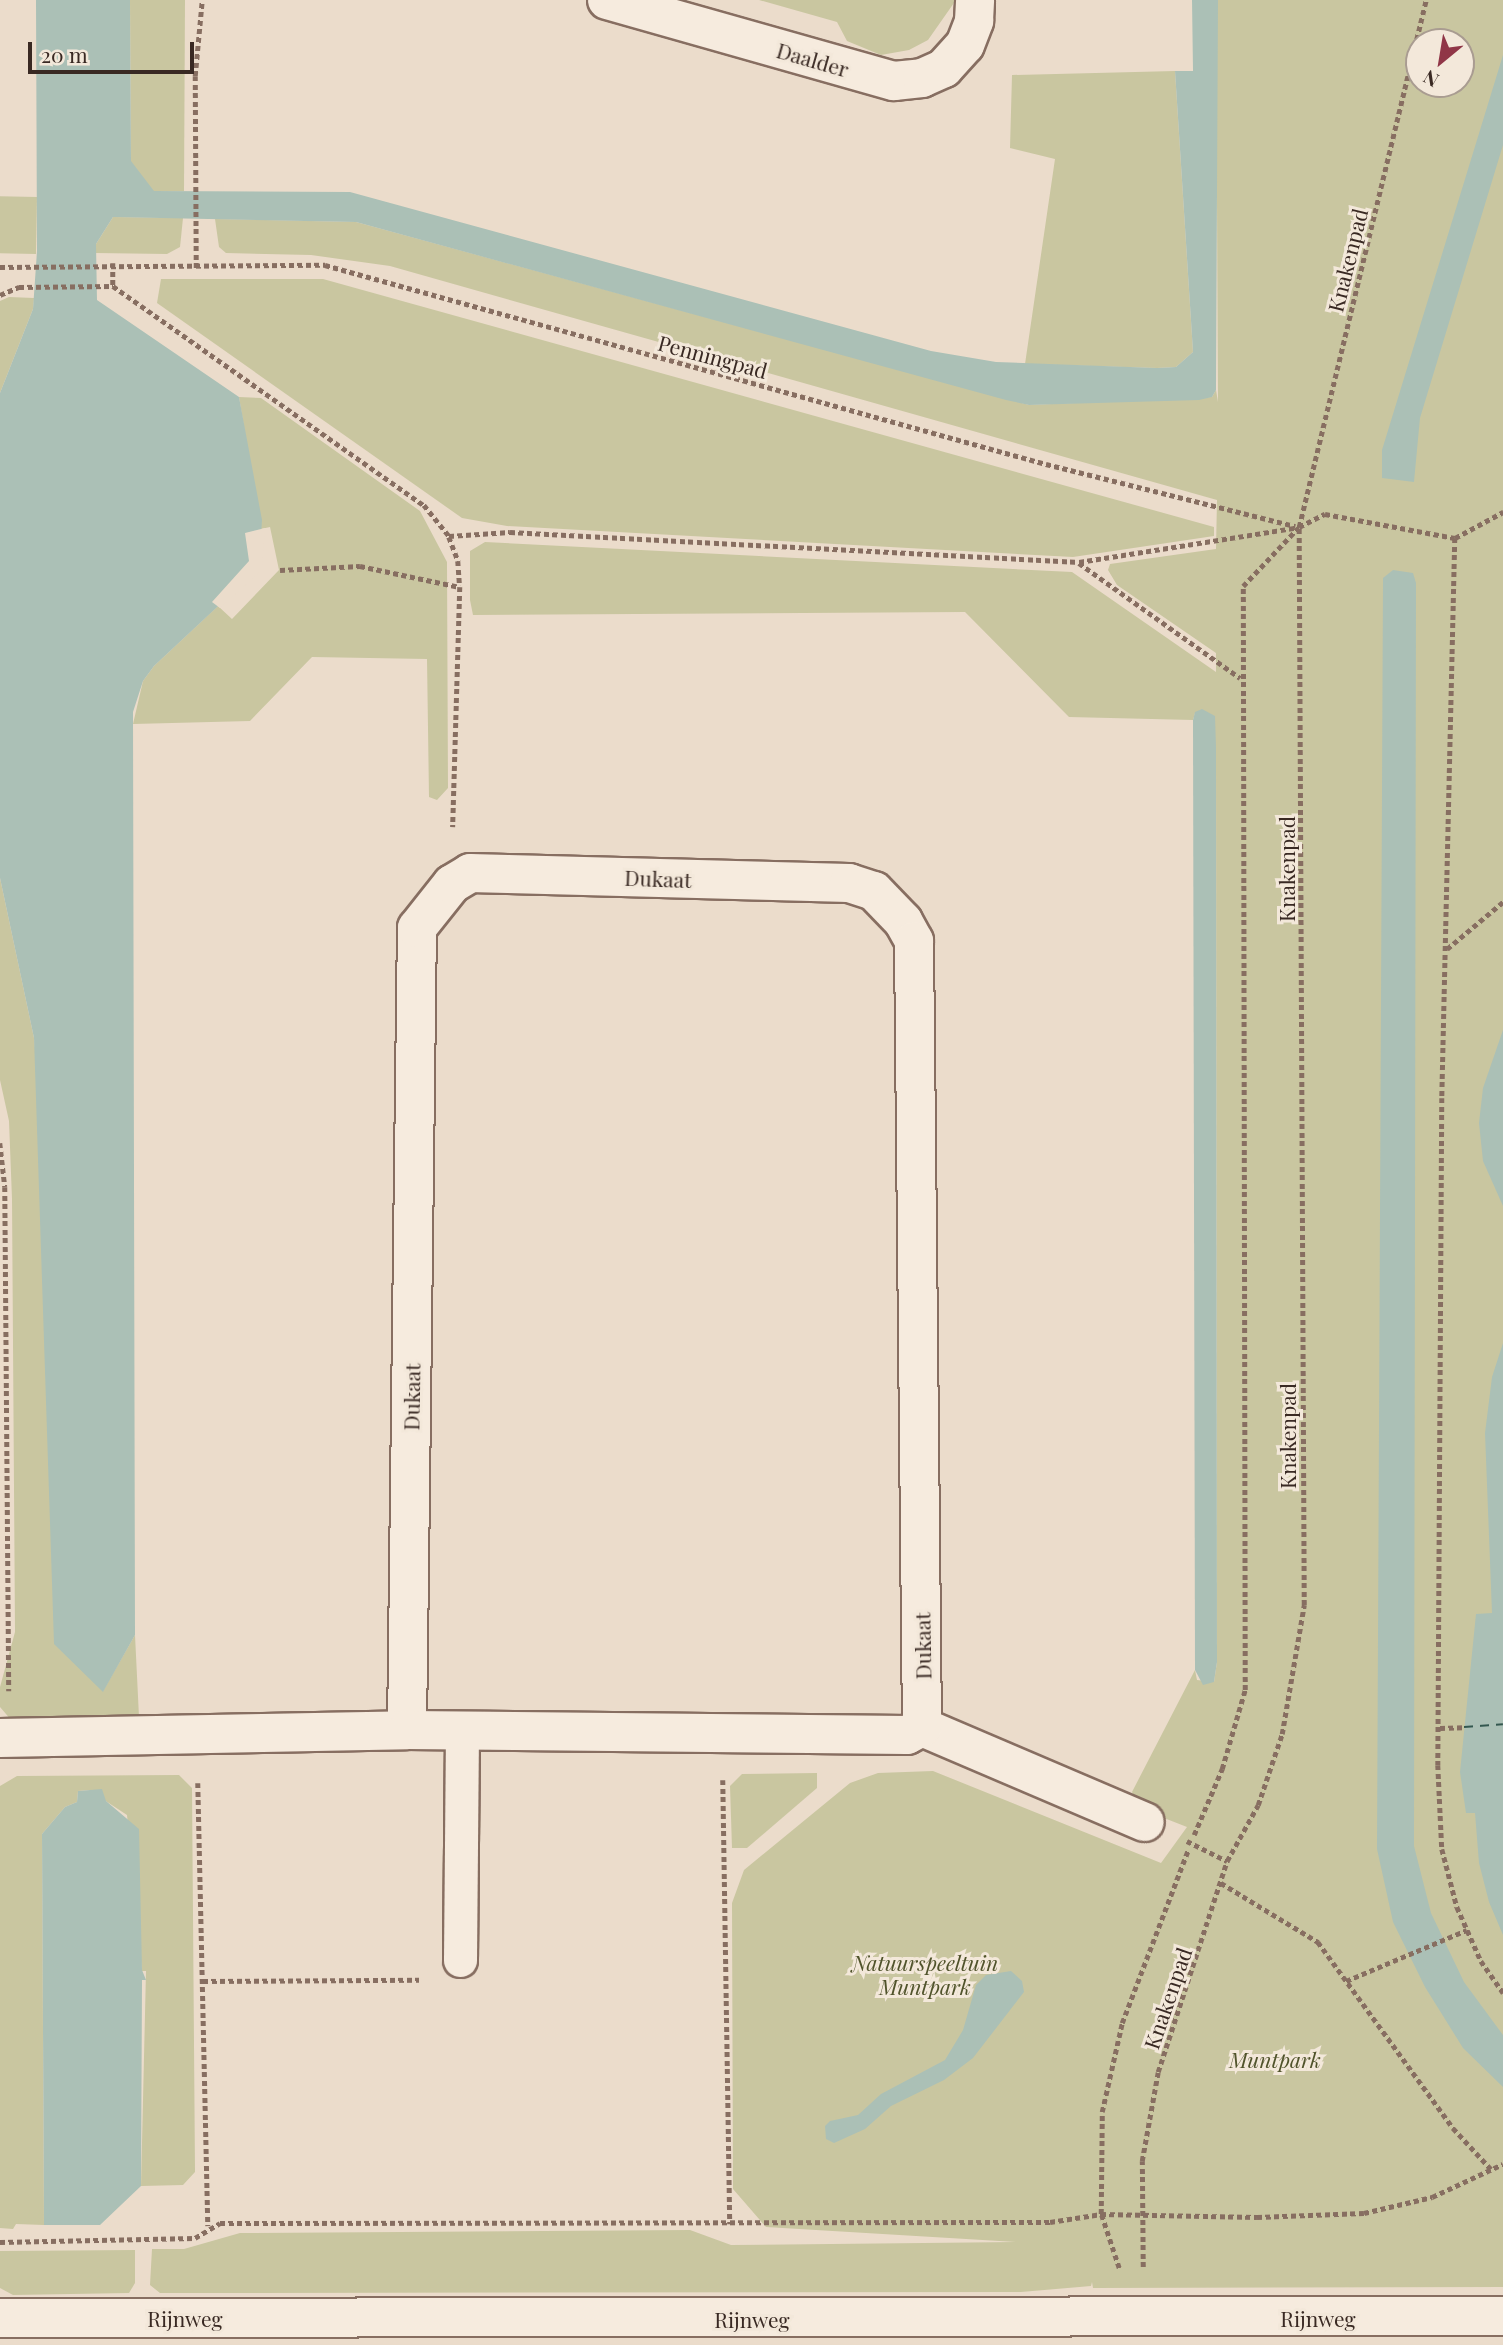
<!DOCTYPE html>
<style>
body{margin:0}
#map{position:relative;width:1503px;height:2345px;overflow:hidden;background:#ebdccb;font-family:"Playfair Display",serif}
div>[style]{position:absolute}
.green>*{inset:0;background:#c9c6a0;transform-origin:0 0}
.water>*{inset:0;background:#abc0b6}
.pier>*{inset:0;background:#ebdccb}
.ferry>*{height:2px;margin-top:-1px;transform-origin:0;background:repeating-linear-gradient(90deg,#33574f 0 9px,transparent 0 16px)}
.path>*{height:4.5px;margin-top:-2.25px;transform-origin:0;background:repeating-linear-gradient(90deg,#876e61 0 5px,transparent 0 8.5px)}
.roads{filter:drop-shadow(2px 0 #876e61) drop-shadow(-2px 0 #876e61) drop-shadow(0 2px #876e61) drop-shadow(0 -2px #876e61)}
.service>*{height:33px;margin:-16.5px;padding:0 16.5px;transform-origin:16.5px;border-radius:16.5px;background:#f6ebde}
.minor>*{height:38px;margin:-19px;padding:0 19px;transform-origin:19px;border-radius:19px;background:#f6ebde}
.tertiary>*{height:38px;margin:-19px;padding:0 19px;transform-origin:19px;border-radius:19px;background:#f6ebde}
span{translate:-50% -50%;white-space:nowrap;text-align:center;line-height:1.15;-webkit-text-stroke:6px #f3e8da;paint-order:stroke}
.street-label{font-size:21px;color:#392923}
.park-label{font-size:21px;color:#50532b;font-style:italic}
.north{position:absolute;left:1405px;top:28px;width:70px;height:70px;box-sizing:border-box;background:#f3e8da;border:2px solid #a99c91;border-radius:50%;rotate:210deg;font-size:19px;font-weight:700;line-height:28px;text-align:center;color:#392923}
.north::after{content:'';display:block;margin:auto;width:24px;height:32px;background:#903647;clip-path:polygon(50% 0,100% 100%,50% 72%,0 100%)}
.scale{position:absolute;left:28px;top:42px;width:166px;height:32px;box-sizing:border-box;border:4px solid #392923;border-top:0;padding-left:9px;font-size:21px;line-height:24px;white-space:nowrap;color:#392923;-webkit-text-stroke:5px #f3e8da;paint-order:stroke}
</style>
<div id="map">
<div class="green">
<div style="clip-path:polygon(130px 0,185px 0,184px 191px,153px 191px,131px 162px)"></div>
<div style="clip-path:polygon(759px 0,956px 0,928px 40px,909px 50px,881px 55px,847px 41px,837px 22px)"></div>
<div style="clip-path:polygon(evenodd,1216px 0,1503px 0,1503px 2287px,1093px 2288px,1092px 2282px,1091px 2286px,1021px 2292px,160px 2293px,150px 2285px,152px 2249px,184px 2249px,240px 2233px,690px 2230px,731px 2245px,1016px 2242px,766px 2227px,733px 2189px,732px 1903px,744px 1870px,850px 1783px,878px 1773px,933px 1771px,1161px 1863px,1187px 1827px,1141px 1809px,1132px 1792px,1195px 1670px,1197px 1680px,1214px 1682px,1217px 1662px,1216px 748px,1195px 713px,1193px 720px,1069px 717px,965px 612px,473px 615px,470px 600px,470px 551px,485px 542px,1072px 572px,1216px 672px,1216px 653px,1117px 585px,1108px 570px,1110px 564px,1216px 549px,1217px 500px,390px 266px,311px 255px,226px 253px,219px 247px,215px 219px,356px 222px,1029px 405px,1212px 397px,1216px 390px,1218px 402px,1216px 0,1419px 42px,1461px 42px,1461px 84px,1419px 84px,1419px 42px)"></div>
<div style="clip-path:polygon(1175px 71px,1193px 352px,1176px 367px,1157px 368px,1025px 364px,1055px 159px,1010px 148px,1012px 75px)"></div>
<div style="left:37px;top:197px;width:57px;height:37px;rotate:91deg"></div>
<div style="clip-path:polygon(113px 217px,183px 218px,180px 247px,167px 254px,95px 253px,96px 244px)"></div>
<div style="clip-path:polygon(161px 279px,323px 279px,1214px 527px,1214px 536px,1073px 557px,507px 526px,462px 518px,157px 303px)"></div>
<div style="clip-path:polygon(9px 297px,34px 298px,33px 309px,0 393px,0 301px)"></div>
<div style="clip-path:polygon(239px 397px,261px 398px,420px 511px,447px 562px,448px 788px,437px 800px,429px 797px,427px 659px,312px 657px,250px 721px,133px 724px,143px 681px,154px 666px,218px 606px,232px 619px,279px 570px,270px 527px,261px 529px)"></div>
<div style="clip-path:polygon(0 878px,34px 1038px,103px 1691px,135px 1635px,139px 1717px,12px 1721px,0 1707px,0 1687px,15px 1632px,12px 1199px,9px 1121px,0 1080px)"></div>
<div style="clip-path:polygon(817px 1773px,817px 1788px,747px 1848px,732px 1848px,730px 1786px,742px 1774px)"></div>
<div style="clip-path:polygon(179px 1775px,192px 1788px,195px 2172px,183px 2185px,141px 2186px,146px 1971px,142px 1971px,127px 1815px,89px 1790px,78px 1791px,77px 1802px,65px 1807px,42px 1834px,44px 2225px,16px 2224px,13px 2229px,0 2228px,0 1786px,17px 1776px)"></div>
<div style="clip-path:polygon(135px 2250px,135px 2283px,129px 2293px,13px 2295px,0 2288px,0 2251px)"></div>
</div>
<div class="water">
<div style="clip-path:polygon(36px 0,130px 0,131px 161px,154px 191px,350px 192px,931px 351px,996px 362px,1157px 368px,1176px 367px,1193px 352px,1175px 71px,1193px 71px,1192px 0,1218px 0,1216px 390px,1212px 397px,1199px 400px,1029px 405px,1006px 400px,356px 222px,113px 217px,96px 244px,97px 300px,239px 397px,262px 520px,259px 568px,154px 666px,143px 681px,133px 712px,135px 1635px,103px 1692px,54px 1644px,34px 1038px,0 878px,0 393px,33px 309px,37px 251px)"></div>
<div style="clip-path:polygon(1503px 55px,1503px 145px,1420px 418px,1414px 482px,1382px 478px,1382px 450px)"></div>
<div style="clip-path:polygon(1393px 570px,1413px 573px,1416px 583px,1414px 1846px,1431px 1913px,1464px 1982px,1503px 2035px,1503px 2087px,1463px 2048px,1425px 1987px,1393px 1922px,1377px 1849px,1383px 578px)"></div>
<div style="clip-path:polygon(1202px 709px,1215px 716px,1216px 748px,1217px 1662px,1214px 1682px,1203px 1685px,1195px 1670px,1193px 720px,1195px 712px)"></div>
<div style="clip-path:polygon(1503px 1030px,1503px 1206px,1483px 1161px,1479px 1123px,1483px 1088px)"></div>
<div style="clip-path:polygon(1503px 1343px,1503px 1935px,1489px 1902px,1479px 1863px,1475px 1813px,1466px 1813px,1460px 1772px,1476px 1614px,1492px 1613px,1485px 1433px,1492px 1377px)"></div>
<div style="clip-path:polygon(102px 1789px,106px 1801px,139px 1829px,142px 1970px,146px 1980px,142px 1980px,141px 2186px,100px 2225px,44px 2225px,42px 1834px,65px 1807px,77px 1802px,78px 1791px)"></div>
<div style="clip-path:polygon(1011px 1971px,1022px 1981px,1024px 1992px,973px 2058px,944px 2080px,891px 2106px,865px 2129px,834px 2143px,826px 2139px,825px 2126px,830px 2121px,858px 2115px,881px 2094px,945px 2060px,963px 2030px,976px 1985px,986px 1975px)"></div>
</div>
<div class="pier">
<div style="clip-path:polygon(265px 528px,262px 570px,220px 608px,212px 602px,249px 561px,245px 533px)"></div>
</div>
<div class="ferry">
<div style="left:1464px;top:1727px;width:39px;rotate:-4deg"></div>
</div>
<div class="path">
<div style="left:113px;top:263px;width:23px;rotate:90deg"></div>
<div style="left:0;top:267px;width:325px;rotate:-0.4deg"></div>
<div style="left:325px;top:265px;width:748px;rotate:15.43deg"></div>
<div style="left:1046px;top:464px;width:257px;rotate:14deg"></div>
<div style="left:196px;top:268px;width:192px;rotate:-90.3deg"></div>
<div style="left:195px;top:76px;width:76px;rotate:-84.7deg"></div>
<div style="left:0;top:295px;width:21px;rotate:-23deg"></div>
<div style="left:19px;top:287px;width:94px;rotate:-0.6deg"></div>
<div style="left:113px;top:286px;width:380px;rotate:35.2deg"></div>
<div style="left:424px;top:505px;width:40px;rotate:51deg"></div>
<div style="left:449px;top:536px;width:61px;rotate:-3.8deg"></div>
<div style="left:510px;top:532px;width:570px;rotate:3.02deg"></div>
<div style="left:1079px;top:562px;width:223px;rotate:-9deg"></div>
<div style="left:1299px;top:527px;width:29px;rotate:-27deg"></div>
<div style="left:1325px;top:514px;width:132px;rotate:10.5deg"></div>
<div style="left:1455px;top:538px;width:55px;rotate:-28.4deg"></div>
<div style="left:449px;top:537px;width:26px;rotate:69deg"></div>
<div style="left:458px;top:561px;width:26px;rotate:86deg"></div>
<div style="left:460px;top:587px;width:240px;rotate:91.7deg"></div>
<div style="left:1455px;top:538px;width:560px;rotate:91.33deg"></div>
<div style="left:1442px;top:1098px;width:667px;rotate:90.34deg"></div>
<div style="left:1438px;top:1765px;width:84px;rotate:87.3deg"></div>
<div style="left:1442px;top:1849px;width:60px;rotate:75.5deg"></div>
<div style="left:1457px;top:1907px;width:59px;rotate:66deg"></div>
<div style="left:1481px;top:1961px;width:39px;rotate:55deg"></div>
<div style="left:1079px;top:563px;width:198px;rotate:35.5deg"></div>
<div style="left:280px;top:570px;width:80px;rotate:-2.9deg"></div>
<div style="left:360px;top:566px;width:102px;rotate:11.9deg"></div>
<div style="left:1447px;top:949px;width:73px;rotate:-40deg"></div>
<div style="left:0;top:1143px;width:44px;rotate:83.5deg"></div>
<div style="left:5px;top:1187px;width:504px;rotate:89.55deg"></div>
<div style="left:1440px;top:1728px;width:24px;rotate:-2deg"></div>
<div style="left:723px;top:1780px;width:444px;rotate:89.1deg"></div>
<div style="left:198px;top:1783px;width:443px;rotate:88.7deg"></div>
<div style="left:1194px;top:1835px;width:72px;rotate:-67deg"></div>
<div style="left:1222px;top:1769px;width:82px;rotate:-73.8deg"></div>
<div style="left:1245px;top:1690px;width:1104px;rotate:-90.1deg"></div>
<div style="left:1243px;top:586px;width:80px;rotate:-46.5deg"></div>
<div style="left:1187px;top:1841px;width:45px;rotate:26.6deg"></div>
<div style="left:1221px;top:1883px;width:114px;rotate:31.3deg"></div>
<div style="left:1318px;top:1942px;width:230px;rotate:54deg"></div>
<div style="left:1453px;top:2128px;width:56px;rotate:47.2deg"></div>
<div style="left:203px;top:1981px;width:216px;rotate:-0.3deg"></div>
<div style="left:1346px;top:1981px;width:131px;rotate:-22.9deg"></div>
<div style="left:0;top:2242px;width:195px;rotate:-1.2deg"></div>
<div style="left:195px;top:2238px;width:29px;rotate:-31deg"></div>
<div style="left:220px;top:2223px;width:830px;rotate:-0.07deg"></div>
<div style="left:1050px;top:2222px;width:52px;rotate:-8.9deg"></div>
<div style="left:1101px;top:2214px;width:156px;rotate:1.1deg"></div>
<div style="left:1257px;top:2217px;width:107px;rotate:-2.1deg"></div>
<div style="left:1364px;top:2213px;width:70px;rotate:-13.2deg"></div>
<div style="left:1432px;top:2197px;width:78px;rotate:-24.9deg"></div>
<div style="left:1143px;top:2267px;width:106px;rotate:-90.5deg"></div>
<div style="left:1142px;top:2161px;width:90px;rotate:-79.8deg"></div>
<div style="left:1158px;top:2072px;width:222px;rotate:-71.9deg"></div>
<div style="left:1227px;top:1861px;width:64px;rotate:-61deg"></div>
<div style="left:1258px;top:1805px;width:75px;rotate:-71.3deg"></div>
<div style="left:1282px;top:1734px;width:131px;rotate:-80.3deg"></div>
<div style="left:1304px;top:1605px;width:1078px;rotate:-90.27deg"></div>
<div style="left:1299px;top:527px;width:542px;rotate:-76.45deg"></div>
<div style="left:1119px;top:2268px;width:57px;rotate:-108.4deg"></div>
<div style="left:1101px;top:2214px;width:102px;rotate:-89.4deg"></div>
<div style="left:1102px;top:2112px;width:91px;rotate:-77.3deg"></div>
<div style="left:1122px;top:2023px;width:185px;rotate:-69.1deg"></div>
</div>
<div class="roads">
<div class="service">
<div style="left:460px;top:1960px;width:229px;rotate:-89.5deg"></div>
</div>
<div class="minor">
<div style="left:607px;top:0;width:298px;rotate:15.8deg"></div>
<div style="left:894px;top:81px;width:28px;rotate:-6deg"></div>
<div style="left:922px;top:78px;width:24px;rotate:-24deg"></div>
<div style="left:944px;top:68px;width:31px;rotate:-48deg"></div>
<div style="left:965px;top:45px;width:26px;rotate:-69deg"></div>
<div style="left:974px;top:21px;width:21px;rotate:-87deg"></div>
<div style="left:922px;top:1727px;width:242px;rotate:23.1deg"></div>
<div style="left:407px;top:1730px;width:802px;rotate:-89.29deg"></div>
<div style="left:417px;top:928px;width:56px;rotate:-51.5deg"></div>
<div style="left:452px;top:884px;width:21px;rotate:-31deg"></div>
<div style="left:470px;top:873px;width:379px;rotate:1.5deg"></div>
<div style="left:849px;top:883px;width:26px;rotate:18deg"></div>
<div style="left:874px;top:891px;width:42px;rotate:46deg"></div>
<div style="left:903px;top:921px;width:23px;rotate:61deg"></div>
<div style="left:914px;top:941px;width:786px;rotate:89.42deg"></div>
<div style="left:0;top:1738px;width:407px;rotate:-1.1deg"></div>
<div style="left:407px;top:1730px;width:500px;rotate:0.57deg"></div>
<div style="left:907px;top:1735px;width:17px;rotate:-28deg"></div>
</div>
<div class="tertiary">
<div style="left:0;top:2318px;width:1503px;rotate:-0.08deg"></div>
</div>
</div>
<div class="street-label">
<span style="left:813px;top:59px;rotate:16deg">Daalder</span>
<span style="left:1347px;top:260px;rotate:-76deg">Knakenpad</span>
<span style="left:713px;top:356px;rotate:15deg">Penningpad</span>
<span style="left:1286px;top:869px;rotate:-90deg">Knakenpad</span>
<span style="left:658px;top:878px;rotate:2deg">Dukaat</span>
<span style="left:411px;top:1397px;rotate:-89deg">Dukaat</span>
<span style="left:1287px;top:1436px;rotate:-90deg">Knakenpad</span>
<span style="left:922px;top:1646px;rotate:-91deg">Dukaat</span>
<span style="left:1167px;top:1998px;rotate:-71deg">Knakenpad</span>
<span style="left:185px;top:2318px">Rijnweg</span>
<span style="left:1318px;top:2318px">Rijnweg</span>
<span style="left:752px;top:2319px">Rijnweg</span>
</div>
<div class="park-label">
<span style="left:925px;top:1974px">Natuurspeeltuin<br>Muntpark</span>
<span style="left:1275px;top:2059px">Muntpark</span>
</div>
<div class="north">N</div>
<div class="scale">20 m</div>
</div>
